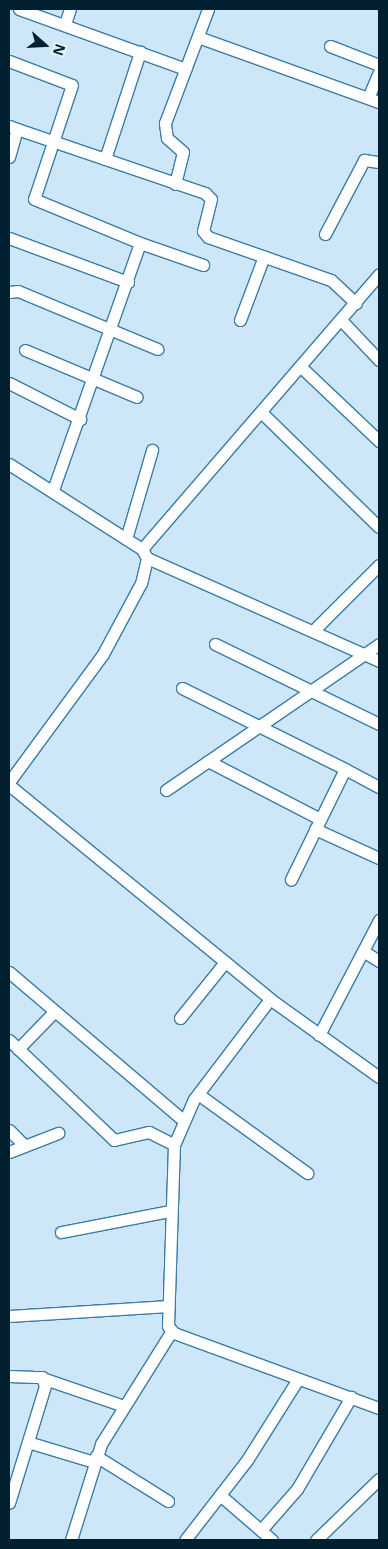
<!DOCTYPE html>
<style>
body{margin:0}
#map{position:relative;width:388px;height:1549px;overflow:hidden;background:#cde7f9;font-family:"Noto Sans",sans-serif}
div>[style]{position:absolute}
.roads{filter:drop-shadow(1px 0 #397da6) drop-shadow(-1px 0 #397da6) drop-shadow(0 1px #397da6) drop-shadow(0 -1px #397da6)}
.minor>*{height:11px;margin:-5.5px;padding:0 5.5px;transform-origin:5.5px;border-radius:5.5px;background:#fff}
span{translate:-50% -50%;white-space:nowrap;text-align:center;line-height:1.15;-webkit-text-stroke:5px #e5f2fb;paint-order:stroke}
.frame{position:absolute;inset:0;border:10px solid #032031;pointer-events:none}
.north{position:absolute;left:20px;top:20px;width:50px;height:50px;-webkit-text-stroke:4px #e5f2fb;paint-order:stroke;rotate:109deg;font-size:14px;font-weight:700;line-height:20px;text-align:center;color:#032031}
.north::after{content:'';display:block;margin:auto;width:18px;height:22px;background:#032031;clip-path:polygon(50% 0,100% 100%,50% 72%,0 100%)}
</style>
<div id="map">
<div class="roads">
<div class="minor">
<div style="left:19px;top:9px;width:177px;rotate:19.8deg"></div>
<div style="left:65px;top:24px;width:16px;rotate:-72deg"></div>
<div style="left:198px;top:37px;width:192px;rotate:19.8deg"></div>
<div style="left:330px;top:46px;width:53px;rotate:21.2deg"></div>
<div style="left:9px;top:61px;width:67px;rotate:20.9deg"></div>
<div style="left:72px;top:85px;width:120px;rotate:108.4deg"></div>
<div style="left:34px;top:199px;width:115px;rotate:22.5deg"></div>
<div style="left:368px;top:98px;width:28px;rotate:-67deg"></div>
<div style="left:9px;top:126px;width:9px;rotate:21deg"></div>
<div style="left:17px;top:129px;width:29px;rotate:106deg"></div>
<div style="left:17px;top:129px;width:199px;rotate:18.8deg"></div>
<div style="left:205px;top:193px;width:8px;rotate:45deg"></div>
<div style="left:211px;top:199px;width:33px;rotate:104deg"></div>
<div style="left:203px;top:231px;width:8px;rotate:50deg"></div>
<div style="left:208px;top:237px;width:130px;rotate:19.3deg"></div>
<div style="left:331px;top:280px;width:34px;rotate:43deg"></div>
<div style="left:105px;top:159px;width:113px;rotate:-71.9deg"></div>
<div style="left:175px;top:184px;width:33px;rotate:-76deg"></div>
<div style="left:183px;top:152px;width:21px;rotate:-139deg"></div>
<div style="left:167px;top:138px;width:15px;rotate:-98deg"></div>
<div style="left:165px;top:123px;width:122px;rotate:-69.3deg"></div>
<div style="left:325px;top:234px;width:84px;rotate:-62.2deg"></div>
<div style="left:364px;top:160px;width:15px;rotate:8deg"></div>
<div style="left:9px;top:238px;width:127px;rotate:20.3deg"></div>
<div style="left:9px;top:292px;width:9px;rotate:-6deg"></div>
<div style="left:18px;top:291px;width:151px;rotate:22.6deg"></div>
<div style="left:240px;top:320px;width:68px;rotate:-69.4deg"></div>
<div style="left:342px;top:321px;width:54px;rotate:46.5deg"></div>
<div style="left:25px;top:350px;width:121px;rotate:22.8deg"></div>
<div style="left:301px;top:367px;width:108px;rotate:43.5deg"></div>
<div style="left:9px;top:383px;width:80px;rotate:26.9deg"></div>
<div style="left:262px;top:413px;width:163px;rotate:44.3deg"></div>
<div style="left:9px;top:464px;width:158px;rotate:32.6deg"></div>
<div style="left:142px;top:549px;width:10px;rotate:61deg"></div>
<div style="left:147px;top:558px;width:26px;rotate:103deg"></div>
<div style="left:141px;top:583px;width:81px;rotate:118.2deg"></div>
<div style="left:103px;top:654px;width:159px;rotate:126.3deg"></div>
<div style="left:53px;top:490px;width:262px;rotate:-70.6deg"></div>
<div style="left:140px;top:243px;width:67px;rotate:19.2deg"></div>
<div style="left:126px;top:539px;width:93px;rotate:-73.7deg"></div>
<div style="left:142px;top:549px;width:363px;rotate:-49.2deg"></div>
<div style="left:147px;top:558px;width:254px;rotate:23.9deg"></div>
<div style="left:315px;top:629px;width:91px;rotate:-45deg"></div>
<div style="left:215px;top:644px;width:182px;rotate:26deg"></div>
<div style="left:182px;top:688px;width:182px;rotate:26.4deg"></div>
<div style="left:345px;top:769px;width:123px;rotate:116.1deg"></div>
<div style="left:208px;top:761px;width:126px;rotate:27.4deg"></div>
<div style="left:345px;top:769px;width:38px;rotate:28deg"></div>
<div style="left:9px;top:785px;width:338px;rotate:39.3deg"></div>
<div style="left:270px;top:999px;width:134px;rotate:35.6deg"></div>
<div style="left:166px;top:790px;width:258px;rotate:-34.4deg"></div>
<div style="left:315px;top:829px;width:70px;rotate:24.4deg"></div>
<div style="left:363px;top:951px;width:19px;rotate:32deg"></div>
<div style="left:9px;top:972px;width:228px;rotate:40.4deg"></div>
<div style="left:270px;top:999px;width:126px;rotate:127.2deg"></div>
<div style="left:194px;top:1099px;width:50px;rotate:113.5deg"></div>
<div style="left:174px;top:1145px;width:181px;rotate:91.9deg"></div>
<div style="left:168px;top:1326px;width:9px;rotate:49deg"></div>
<div style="left:174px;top:1333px;width:218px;rotate:20.1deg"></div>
<div style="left:180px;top:1018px;width:72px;rotate:-51.2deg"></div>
<div style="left:319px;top:1035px;width:130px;rotate:-62.4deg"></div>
<div style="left:9px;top:1040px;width:145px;rotate:43.6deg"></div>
<div style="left:114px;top:1140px;width:36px;rotate:-13deg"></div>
<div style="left:149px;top:1132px;width:28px;rotate:27deg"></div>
<div style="left:18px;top:1049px;width:50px;rotate:-45.8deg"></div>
<div style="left:198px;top:1094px;width:135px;rotate:35.9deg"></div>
<div style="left:9px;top:1130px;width:21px;rotate:45deg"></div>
<div style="left:9px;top:1152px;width:53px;rotate:-21.2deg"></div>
<div style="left:61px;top:1232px;width:111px;rotate:-10.9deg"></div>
<div style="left:9px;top:1316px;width:160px;rotate:-3.6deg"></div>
<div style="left:9px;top:1376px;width:33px;rotate:2deg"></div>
<div style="left:42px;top:1377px;width:9px;rotate:72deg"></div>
<div style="left:45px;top:1386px;width:122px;rotate:107.1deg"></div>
<div style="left:45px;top:1379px;width:83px;rotate:18.9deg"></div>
<div style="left:31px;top:1443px;width:66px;rotate:16.8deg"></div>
<div style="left:96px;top:1456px;width:85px;rotate:32deg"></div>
<div style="left:220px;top:1495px;width:69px;rotate:40.9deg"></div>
<div style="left:261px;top:1530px;width:55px;rotate:-48.7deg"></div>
<div style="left:297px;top:1489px;width:107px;rotate:-59.6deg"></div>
<div style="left:71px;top:1540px;width:101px;rotate:-72.6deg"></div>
<div style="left:101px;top:1444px;width:132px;rotate:-58deg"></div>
<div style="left:185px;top:1540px;width:101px;rotate:-52.2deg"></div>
<div style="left:247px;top:1460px;width:96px;rotate:-57.8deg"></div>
<div style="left:316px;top:1540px;width:88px;rotate:-44.1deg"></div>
</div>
</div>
<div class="frame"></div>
<div class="north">N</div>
</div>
